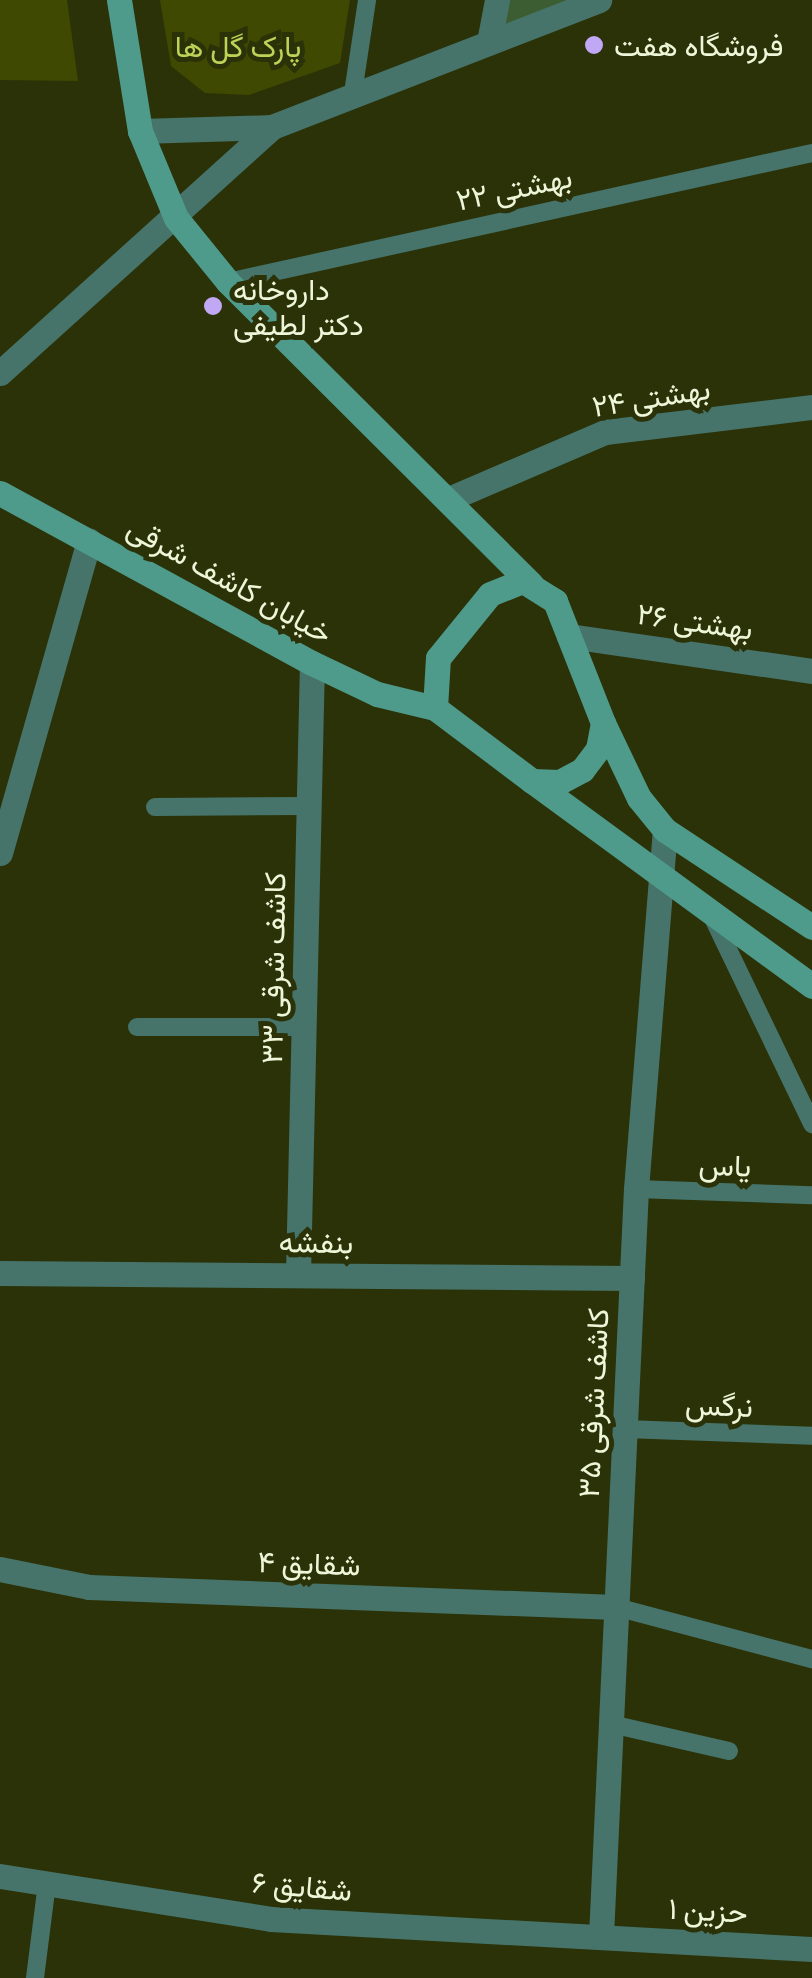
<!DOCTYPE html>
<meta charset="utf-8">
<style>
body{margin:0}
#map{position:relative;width:812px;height:1978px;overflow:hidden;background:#2b3208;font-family:"Archivo Narrow",Vazirmatn,sans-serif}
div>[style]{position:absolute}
.green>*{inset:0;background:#3f4901}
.building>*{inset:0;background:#3c5d31}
.lane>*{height:18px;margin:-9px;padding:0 9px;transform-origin:9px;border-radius:9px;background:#46746a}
.street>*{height:25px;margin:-12.5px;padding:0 12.5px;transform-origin:12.5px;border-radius:12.5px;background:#46746a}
.secondary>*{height:25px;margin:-12.5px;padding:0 12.5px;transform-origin:12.5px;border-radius:12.5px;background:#4e9b8b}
.dots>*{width:28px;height:28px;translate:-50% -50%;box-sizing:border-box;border:5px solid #2b3208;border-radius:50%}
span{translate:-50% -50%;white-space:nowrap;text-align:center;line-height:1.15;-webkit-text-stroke:10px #2b3208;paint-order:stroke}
.poi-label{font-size:30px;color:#eef6d9}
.left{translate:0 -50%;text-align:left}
.park-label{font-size:30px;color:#bcd258}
.street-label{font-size:30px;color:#eef6d9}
</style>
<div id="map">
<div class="green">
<div style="clip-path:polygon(0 0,67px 0,78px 81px,0 80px)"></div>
<div style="clip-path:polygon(160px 0,350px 0,340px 63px,249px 95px,205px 93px,171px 66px)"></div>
</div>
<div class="building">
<div style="clip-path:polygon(505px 0,579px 0,499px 31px)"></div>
</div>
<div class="lane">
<div style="left:353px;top:93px;width:94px;rotate:-81.4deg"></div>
<div style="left:228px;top:282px;width:598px;rotate:-12.46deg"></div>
<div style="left:155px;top:807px;width:154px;rotate:-0.4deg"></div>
<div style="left:712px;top:916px;width:231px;rotate:64.3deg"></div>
<div style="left:137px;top:1027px;width:167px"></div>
<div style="left:636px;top:1189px;width:176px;rotate:2deg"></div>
<div style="left:625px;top:1429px;width:187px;rotate:2.1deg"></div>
<div style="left:616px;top:1607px;width:203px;rotate:14.9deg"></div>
<div style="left:611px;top:1724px;width:121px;rotate:12.9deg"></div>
<div style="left:35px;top:1978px;width:96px;rotate:-82.8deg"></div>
</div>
<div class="street">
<div style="left:489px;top:42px;width:43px;rotate:-79.2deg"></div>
<div style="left:140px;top:131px;width:132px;rotate:-1.7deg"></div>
<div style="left:272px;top:127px;width:351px;rotate:-21.2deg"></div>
<div style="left:0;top:373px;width:367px;rotate:-42.1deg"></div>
<div style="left:451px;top:498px;width:168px;rotate:-23.2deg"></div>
<div style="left:605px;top:432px;width:209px;rotate:-6.9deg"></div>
<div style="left:569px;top:636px;width:246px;rotate:8.2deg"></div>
<div style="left:0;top:853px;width:325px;rotate:-74.1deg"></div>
<div style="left:0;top:1273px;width:632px;rotate:0.45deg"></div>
<div style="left:298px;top:1274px;width:611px;rotate:-88.69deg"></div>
<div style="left:0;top:1569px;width:91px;rotate:11.4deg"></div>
<div style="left:89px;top:1587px;width:527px;rotate:2.17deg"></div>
<div style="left:0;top:1876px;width:274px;rotate:9deg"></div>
<div style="left:271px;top:1919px;width:542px;rotate:3.17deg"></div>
<div style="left:601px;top:1936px;width:748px;rotate:-87.32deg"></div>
<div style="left:636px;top:1189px;width:360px;rotate:-85.4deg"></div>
</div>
<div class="secondary">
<div style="left:119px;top:0;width:133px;rotate:80.9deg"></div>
<div style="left:140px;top:131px;width:94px;rotate:67.5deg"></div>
<div style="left:176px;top:218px;width:82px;rotate:50.9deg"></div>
<div style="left:228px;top:282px;width:428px;rotate:44.9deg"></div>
<div style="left:0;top:493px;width:355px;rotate:28.6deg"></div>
<div style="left:312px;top:663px;width:72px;rotate:25.5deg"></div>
<div style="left:377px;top:694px;width:60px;rotate:13.6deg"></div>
<div style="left:523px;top:581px;width:38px;rotate:32deg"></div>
<div style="left:555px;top:601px;width:131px;rotate:68.5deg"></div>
<div style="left:603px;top:723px;width:26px;rotate:101deg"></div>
<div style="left:598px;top:749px;width:26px;rotate:127deg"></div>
<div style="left:582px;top:770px;width:26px;rotate:152deg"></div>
<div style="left:559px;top:782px;width:27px;rotate:-178deg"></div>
<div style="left:532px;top:781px;width:121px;rotate:-143deg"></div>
<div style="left:435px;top:708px;width:50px;rotate:-86.6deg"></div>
<div style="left:438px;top:658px;width:82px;rotate:-50.9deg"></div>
<div style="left:490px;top:594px;width:35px;rotate:-22deg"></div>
<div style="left:603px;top:723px;width:83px;rotate:64.4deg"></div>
<div style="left:639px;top:798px;width:41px;rotate:50.9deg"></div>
<div style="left:665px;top:830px;width:176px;rotate:33.4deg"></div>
<div style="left:532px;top:781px;width:347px;rotate:36.2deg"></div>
</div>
<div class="dots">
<div style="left:594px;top:45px;background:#c0a8f4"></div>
<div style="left:213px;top:306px;background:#c0a8f4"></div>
</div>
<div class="poi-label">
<span class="left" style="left:614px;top:45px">فروشگاه هفت</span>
<span class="left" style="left:233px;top:306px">داروخانه<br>دکتر لطیفی</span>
</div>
<div class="park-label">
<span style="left:238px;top:46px">پارک گل ها</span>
</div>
<div class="street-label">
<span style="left:514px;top:188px;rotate:-12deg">بهشتی ۲۲</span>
<span style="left:651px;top:397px;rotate:-9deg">بهشتی ۲۴</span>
<span style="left:230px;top:580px;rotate:29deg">خیابان کاشف شرقی</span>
<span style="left:695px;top:621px;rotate:8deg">بهشتی ۲۶</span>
<span style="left:273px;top:968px;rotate:-89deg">کاشف شرقی ۳۳</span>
<span style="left:725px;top:1165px;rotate:2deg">یاس</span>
<span style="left:316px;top:1242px;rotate:1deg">بنفشه</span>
<span style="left:593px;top:1403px;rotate:-87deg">کاشف شرقی ۳۵</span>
<span style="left:719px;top:1405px;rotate:2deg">نرگس</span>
<span style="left:309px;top:1563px;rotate:2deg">شقایق ۴</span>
<span style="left:302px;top:1886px;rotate:5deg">شقایق ۶</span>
<span style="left:708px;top:1910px;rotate:3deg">حزین ۱</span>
</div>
</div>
